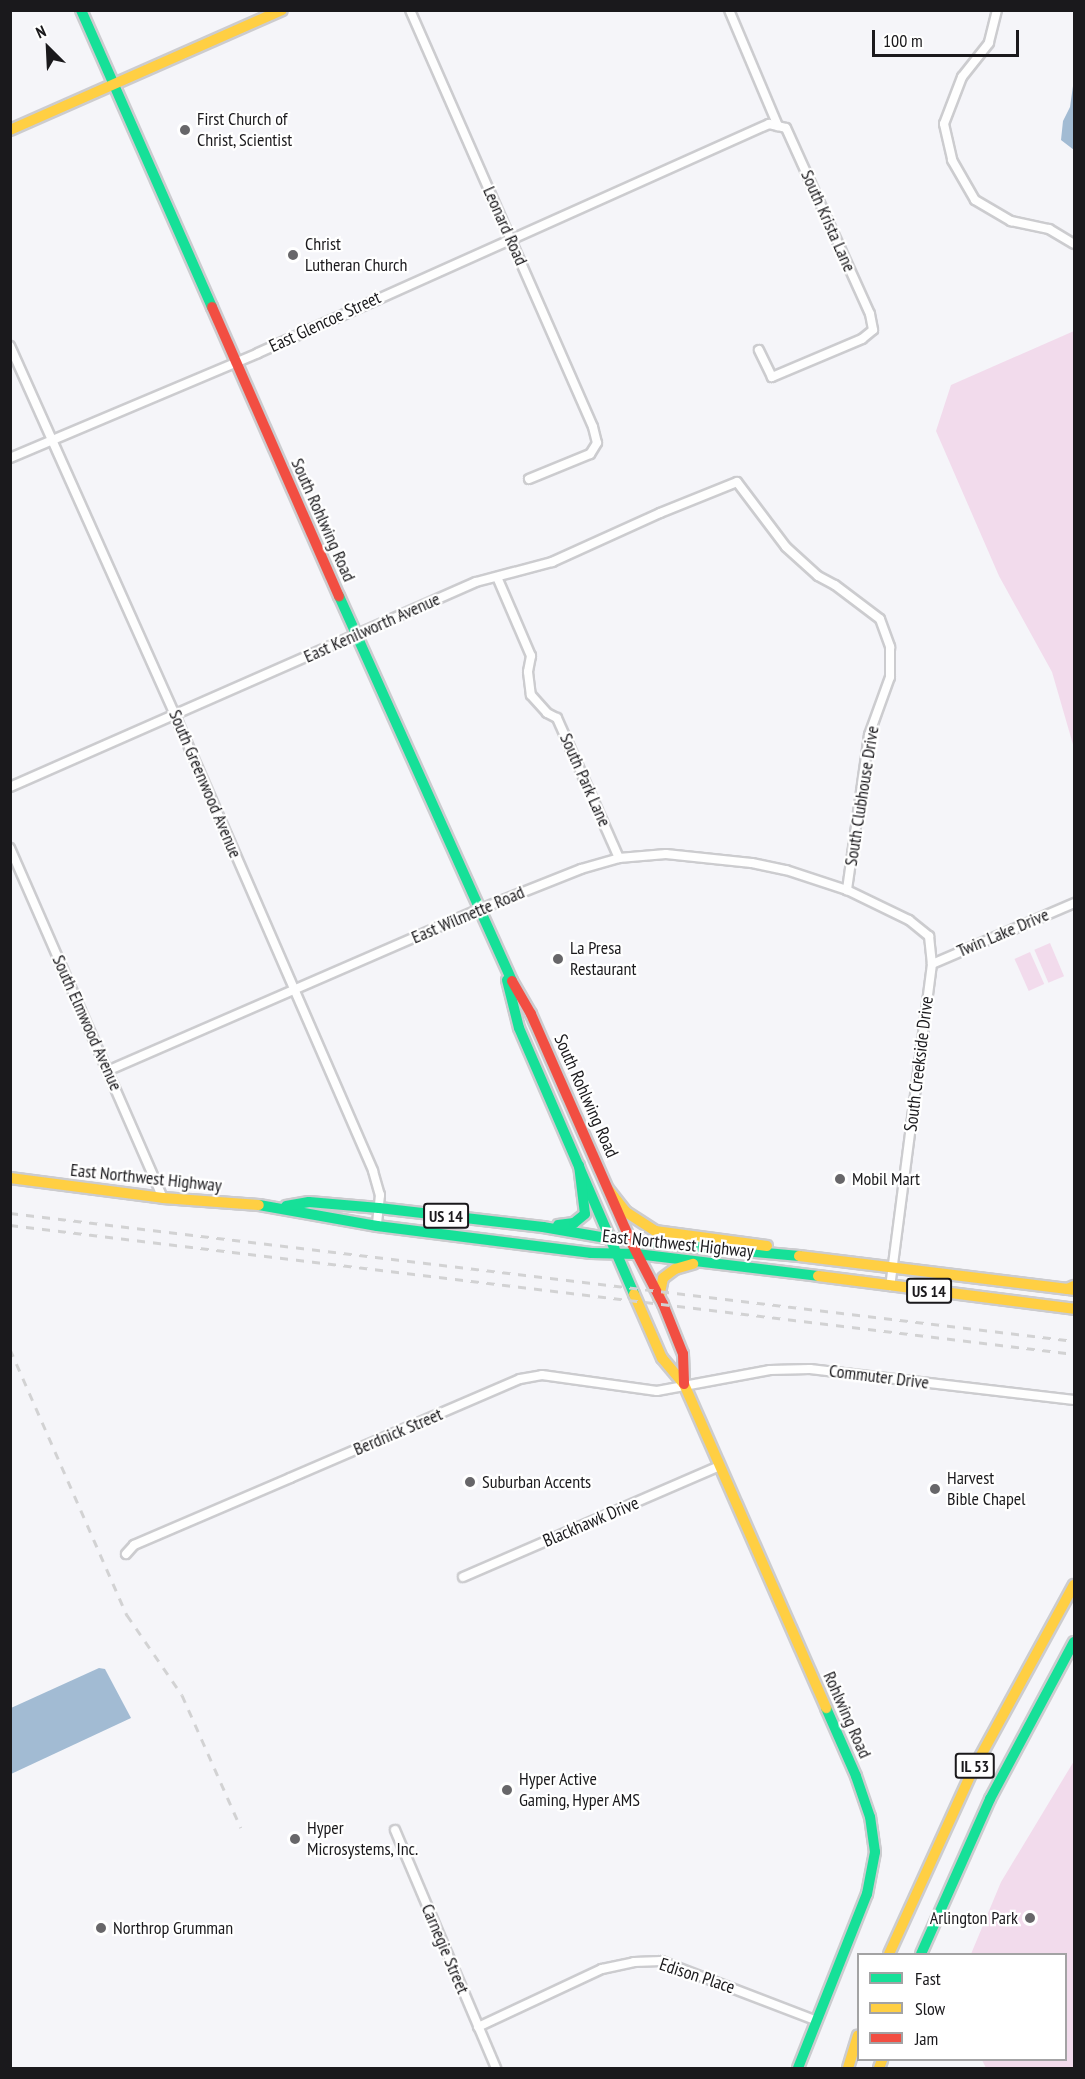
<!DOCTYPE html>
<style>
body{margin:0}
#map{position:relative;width:1085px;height:2079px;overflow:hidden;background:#f5f5f9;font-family:"PT Sans Narrow",sans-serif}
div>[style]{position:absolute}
.green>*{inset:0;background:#f2dbec;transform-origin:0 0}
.water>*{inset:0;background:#a2bbd3}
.roads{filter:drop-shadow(2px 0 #cccccf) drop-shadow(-2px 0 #cccccf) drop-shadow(0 2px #cccccf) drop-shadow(0 -2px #cccccf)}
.street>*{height:8px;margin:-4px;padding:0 4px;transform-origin:4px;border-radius:4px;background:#fefefe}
.fast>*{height:10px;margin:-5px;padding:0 5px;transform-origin:5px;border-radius:5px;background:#16e098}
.slow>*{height:10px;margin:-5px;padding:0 5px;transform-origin:5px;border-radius:5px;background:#ffcf43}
.jam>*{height:10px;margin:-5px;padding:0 5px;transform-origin:5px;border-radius:5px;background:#f24e42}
.rail>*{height:3px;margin-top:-1.5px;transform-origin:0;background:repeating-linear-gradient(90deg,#d2d2d3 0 8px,transparent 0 16px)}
.dots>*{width:16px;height:16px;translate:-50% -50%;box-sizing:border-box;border:3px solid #fff;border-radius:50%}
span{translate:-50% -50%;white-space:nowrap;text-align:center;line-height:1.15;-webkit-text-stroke:4.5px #fff;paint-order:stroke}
.shield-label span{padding:2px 4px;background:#fff;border:2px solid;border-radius:4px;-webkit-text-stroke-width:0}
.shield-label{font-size:16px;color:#1a191c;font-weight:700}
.poi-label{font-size:18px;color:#1a191c}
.left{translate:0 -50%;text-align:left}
.right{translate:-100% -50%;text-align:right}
.street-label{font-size:18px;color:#1a191c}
.frame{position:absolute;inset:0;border:12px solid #1a191c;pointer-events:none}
.legend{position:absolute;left:857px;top:1953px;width:210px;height:108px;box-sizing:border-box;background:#fff;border:2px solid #a3a3a4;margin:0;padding:8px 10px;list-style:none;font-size:18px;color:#1a191c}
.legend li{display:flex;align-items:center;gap:12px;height:30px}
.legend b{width:30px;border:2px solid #a3a3a4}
.north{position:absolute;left:18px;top:18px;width:60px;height:60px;-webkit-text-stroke:4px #fff;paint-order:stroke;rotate:336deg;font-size:16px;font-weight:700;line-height:24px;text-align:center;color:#1a191c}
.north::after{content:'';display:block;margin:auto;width:21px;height:27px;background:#1a191c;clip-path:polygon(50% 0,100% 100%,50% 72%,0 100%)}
.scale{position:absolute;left:872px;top:30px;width:147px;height:27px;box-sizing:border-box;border:3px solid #1a191c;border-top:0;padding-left:8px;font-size:18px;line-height:21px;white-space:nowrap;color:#1a191c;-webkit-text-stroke:4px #fff;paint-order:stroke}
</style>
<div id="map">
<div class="green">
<div style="clip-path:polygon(1074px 331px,1074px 748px,1052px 672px,999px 576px,936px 431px,951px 385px)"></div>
<div style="left:1050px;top:943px;width:36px;height:17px;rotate:67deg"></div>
<div style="left:1030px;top:952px;width:35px;height:17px;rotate:66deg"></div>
<div style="clip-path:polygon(1074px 1761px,1074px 2068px,986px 2068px,982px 2060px,1066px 2060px,1066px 1954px,971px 1954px,1001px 1882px)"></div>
</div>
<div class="water">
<div style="clip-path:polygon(1074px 79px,1074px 150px,1061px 140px,1063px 121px,1070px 107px)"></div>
<div style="clip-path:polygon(99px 1668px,105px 1669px,131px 1718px,11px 1774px,11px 1708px)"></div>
</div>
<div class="roads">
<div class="street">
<div style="left:410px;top:10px;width:455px;rotate:66.3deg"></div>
<div style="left:593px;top:427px;width:16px;rotate:76deg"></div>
<div style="left:597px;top:443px;width:13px;rotate:122deg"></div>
<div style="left:590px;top:454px;width:66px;rotate:157.7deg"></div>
<div style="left:729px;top:10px;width:126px;rotate:67.1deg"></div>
<div style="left:997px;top:10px;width:34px;rotate:104deg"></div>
<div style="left:989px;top:43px;width:43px;rotate:128.5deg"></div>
<div style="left:962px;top:77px;width:50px;rotate:111deg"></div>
<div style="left:944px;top:124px;width:37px;rotate:77deg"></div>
<div style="left:952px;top:160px;width:46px;rotate:60.1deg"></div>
<div style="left:975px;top:200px;width:42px;rotate:30.3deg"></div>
<div style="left:1011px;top:221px;width:39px;rotate:12deg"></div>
<div style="left:1049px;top:229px;width:29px;rotate:31deg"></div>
<div style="left:10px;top:346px;width:404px;rotate:65.9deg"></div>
<div style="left:175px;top:715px;width:497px;rotate:66.5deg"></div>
<div style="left:373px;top:1171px;width:25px;rotate:74deg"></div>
<div style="left:380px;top:1195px;width:31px;rotate:96deg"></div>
<div style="left:10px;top:458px;width:269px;rotate:-22.9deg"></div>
<div style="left:258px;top:353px;width:560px;rotate:-24.14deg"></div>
<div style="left:769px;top:124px;width:17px;rotate:13deg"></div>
<div style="left:786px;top:128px;width:204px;rotate:65.7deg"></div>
<div style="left:870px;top:314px;width:16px;rotate:79deg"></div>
<div style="left:873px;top:330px;width:14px;rotate:141deg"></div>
<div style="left:862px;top:339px;width:98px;rotate:157.1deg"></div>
<div style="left:772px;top:377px;width:30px;rotate:-116deg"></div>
<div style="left:497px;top:577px;width:86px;rotate:66.7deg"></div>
<div style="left:531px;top:656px;width:16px;rotate:101deg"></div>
<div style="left:528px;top:672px;width:23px;rotate:83deg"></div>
<div style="left:531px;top:695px;width:24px;rotate:48deg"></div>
<div style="left:547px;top:713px;width:11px;rotate:27deg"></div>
<div style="left:557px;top:718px;width:153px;rotate:66.1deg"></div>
<div style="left:10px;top:787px;width:509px;rotate:-23.75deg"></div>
<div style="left:476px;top:582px;width:79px;rotate:-14.7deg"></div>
<div style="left:552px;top:562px;width:119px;rotate:-24.4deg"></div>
<div style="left:660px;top:513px;width:83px;rotate:-21.9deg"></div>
<div style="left:737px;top:482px;width:81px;rotate:53deg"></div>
<div style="left:786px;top:547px;width:43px;rotate:42.2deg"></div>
<div style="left:818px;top:576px;width:19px;rotate:28deg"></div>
<div style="left:835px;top:585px;width:56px;rotate:37.1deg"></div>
<div style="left:880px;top:619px;width:30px;rotate:70deg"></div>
<div style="left:890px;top:647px;width:30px;rotate:90deg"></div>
<div style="left:890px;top:677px;width:62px;rotate:109.9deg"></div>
<div style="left:869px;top:735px;width:157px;rotate:98.1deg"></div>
<div style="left:10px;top:848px;width:382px;rotate:66.4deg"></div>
<div style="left:932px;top:964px;width:155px;rotate:-23.2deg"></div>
<div style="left:107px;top:1071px;width:404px;rotate:-23.5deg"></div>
<div style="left:478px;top:910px;width:111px;rotate:-21.7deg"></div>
<div style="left:581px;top:869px;width:40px;rotate:-16deg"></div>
<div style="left:619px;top:858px;width:47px;rotate:-4.9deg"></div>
<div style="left:666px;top:854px;width:86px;rotate:6deg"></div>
<div style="left:752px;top:863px;width:35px;rotate:12deg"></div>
<div style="left:786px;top:870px;width:64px;rotate:18.2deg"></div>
<div style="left:847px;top:890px;width:69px;rotate:25.8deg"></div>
<div style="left:909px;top:920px;width:26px;rotate:39deg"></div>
<div style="left:929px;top:936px;width:28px;rotate:84deg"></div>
<div style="left:932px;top:964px;width:325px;rotate:97.4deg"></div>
<div style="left:126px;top:1554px;width:12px;rotate:-48deg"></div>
<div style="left:134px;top:1545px;width:170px;rotate:-23.2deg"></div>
<div style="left:290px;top:1478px;width:250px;rotate:-23.3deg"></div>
<div style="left:520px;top:1379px;width:22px;rotate:-10deg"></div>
<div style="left:542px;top:1375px;width:116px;rotate:7.9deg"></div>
<div style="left:657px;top:1391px;width:115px;rotate:-10.5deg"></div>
<div style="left:770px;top:1370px;width:40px;rotate:-1.4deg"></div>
<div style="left:810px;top:1369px;width:266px;rotate:6.7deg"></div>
<div style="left:463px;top:1577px;width:280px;rotate:-23.4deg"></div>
<div style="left:395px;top:1830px;width:259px;rotate:67deg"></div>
<div style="left:478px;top:2027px;width:137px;rotate:-25.1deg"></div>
<div style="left:602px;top:1969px;width:33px;rotate:-12deg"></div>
<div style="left:634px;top:1962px;width:27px;rotate:-2deg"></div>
<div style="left:661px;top:1961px;width:165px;rotate:21deg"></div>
</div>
<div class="fast">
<div style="left:81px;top:10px;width:325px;rotate:66.2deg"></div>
<div style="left:339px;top:596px;width:422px;rotate:65.8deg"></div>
<div style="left:507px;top:980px;width:49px;rotate:76deg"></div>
<div style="left:519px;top:1028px;width:290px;rotate:66.6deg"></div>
<div style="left:259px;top:1205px;width:120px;rotate:10.1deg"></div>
<div style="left:377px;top:1226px;width:216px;rotate:7.2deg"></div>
<div style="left:591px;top:1253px;width:46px;rotate:1.2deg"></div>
<div style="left:637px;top:1254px;width:182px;rotate:6.9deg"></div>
<div style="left:286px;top:1206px;width:23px;rotate:-10deg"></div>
<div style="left:309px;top:1202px;width:70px;rotate:4.9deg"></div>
<div style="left:379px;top:1208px;width:165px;rotate:6.6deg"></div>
<div style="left:543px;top:1227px;width:70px;rotate:9.9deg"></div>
<div style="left:612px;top:1239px;width:188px;rotate:5.2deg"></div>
<div style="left:558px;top:1225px;width:16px;rotate:-7deg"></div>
<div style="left:574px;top:1223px;width:14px;rotate:-39deg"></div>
<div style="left:585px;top:1214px;width:49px;rotate:-97deg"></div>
<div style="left:921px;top:1954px;width:170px;rotate:-66deg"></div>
<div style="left:990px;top:1799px;width:178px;rotate:-61.9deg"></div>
<div style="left:798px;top:2068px;width:187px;rotate:-68.4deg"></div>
<div style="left:867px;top:1894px;width:43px;rotate:-79.2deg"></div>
<div style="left:875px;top:1852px;width:35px;rotate:-98deg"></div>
<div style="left:870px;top:1817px;width:43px;rotate:-108.9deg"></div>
<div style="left:856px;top:1776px;width:74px;rotate:-113.8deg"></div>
</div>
<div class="slow">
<div style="left:10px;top:130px;width:297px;rotate:-23.8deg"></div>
<div style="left:10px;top:1178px;width:154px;rotate:7.4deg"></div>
<div style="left:163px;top:1198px;width:96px;rotate:4.2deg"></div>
<div style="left:608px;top:1189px;width:29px;rotate:52deg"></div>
<div style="left:626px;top:1212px;width:35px;rotate:33deg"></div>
<div style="left:655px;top:1231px;width:113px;rotate:7.6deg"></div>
<div style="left:799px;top:1256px;width:277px;rotate:7deg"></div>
<div style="left:818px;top:1276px;width:258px;rotate:7.3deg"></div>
<div style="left:1067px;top:1289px;width:8px;rotate:-23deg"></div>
<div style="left:634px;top:1294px;width:70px;rotate:66.4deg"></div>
<div style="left:662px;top:1358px;width:34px;rotate:50deg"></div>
<div style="left:684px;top:1384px;width:354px;rotate:66.3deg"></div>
<div style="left:659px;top:1297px;width:19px;rotate:-78deg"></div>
<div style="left:663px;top:1278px;width:15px;rotate:-37deg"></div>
<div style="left:675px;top:1269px;width:19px;rotate:-16deg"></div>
<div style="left:889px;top:1954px;width:202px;rotate:-65.5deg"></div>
<div style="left:973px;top:1770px;width:211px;rotate:-61.4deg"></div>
<div style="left:848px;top:2068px;width:34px;rotate:-73deg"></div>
<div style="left:879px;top:2068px;width:9px;rotate:-69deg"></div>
</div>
<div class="jam">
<div style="left:212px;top:307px;width:316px;rotate:66.3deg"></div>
<div style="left:512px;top:981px;width:38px;rotate:60deg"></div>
<div style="left:531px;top:1014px;width:249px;rotate:66.3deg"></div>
<div style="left:631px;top:1242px;width:70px;rotate:62.7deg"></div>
<div style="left:663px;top:1304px;width:54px;rotate:68.2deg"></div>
<div style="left:683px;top:1354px;width:30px;rotate:88deg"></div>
</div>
</div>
<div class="rail">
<div style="left:10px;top:1213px;width:1072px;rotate:6.86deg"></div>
<div style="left:10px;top:1225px;width:1072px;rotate:6.91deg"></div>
<div style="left:10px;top:1349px;width:291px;rotate:66.3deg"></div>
<div style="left:127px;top:1615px;width:97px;rotate:55.5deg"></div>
<div style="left:182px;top:1695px;width:145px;rotate:66.1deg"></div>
</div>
<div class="dots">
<div style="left:185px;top:130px;background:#676669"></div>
<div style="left:293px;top:255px;background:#676669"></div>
<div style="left:558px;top:959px;background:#676669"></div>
<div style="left:840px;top:1179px;background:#676669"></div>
<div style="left:470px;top:1482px;background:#676669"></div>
<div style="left:935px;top:1489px;background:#676669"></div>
<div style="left:507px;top:1790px;background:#676669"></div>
<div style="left:295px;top:1839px;background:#676669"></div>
<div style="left:1030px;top:1918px;background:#676669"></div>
<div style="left:101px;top:1928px;background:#676669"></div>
</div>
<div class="shield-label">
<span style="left:446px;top:1216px">US 14</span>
<span style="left:929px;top:1291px">US 14</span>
<span style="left:975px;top:1766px">IL 53</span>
</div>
<div class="poi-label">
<span class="left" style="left:197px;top:130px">First Church of<br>Christ, Scientist</span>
<span class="left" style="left:305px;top:255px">Christ<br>Lutheran Church</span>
<span class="left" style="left:570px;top:959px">La Presa<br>Restaurant</span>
<span class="left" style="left:852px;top:1179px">Mobil Mart</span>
<span class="left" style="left:947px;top:1489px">Harvest<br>Bible Chapel</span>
<span class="left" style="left:482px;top:1482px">Suburban Accents</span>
<span class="left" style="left:519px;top:1790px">Hyper Active<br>Gaming, Hyper AMS</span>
<span class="left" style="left:307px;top:1839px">Hyper<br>Microsystems, Inc.</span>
<span class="right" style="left:1018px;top:1918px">Arlington Park</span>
<span class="left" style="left:113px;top:1928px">Northrop Grumman</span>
</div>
<div class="street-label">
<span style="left:828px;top:221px;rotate:66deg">South Krista Lane</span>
<span style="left:505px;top:226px;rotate:66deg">Leonard Road</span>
<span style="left:325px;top:322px;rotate:-25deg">East Glencoe Street</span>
<span style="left:323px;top:520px;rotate:66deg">South Rohlwing Road</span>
<span style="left:372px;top:628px;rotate:-24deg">East Kenilworth Avenue</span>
<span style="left:585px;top:780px;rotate:66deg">South Park Lane</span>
<span style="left:205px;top:784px;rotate:67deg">South Greenwood Avenue</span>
<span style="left:862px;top:796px;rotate:-81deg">South Clubhouse Drive</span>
<span style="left:468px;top:915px;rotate:-23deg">East Wilmette Road</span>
<span style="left:1003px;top:933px;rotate:-23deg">Twin Lake Drive</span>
<span style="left:87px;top:1023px;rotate:66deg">South Elmwood Avenue</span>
<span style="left:919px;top:1064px;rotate:-83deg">South Creekside Drive</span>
<span style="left:586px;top:1096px;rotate:66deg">South Rohlwing Road</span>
<span style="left:146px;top:1178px;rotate:6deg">East Northwest Highway</span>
<span style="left:678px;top:1244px;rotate:6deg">East Northwest Highway</span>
<span style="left:879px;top:1377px;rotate:7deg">Commuter Drive</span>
<span style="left:398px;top:1432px;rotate:-23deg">Berdnick Street</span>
<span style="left:591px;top:1522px;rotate:-23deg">Blackhawk Drive</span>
<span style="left:847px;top:1715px;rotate:66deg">Rohlwing Road</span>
<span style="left:445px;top:1949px;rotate:67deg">Carnegie Street</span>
<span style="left:697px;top:1976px;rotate:18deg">Edison Place</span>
</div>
<div class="frame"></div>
<ul class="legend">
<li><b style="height:8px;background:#16e098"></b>Fast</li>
<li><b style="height:8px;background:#ffcf43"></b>Slow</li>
<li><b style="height:8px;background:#f24e42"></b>Jam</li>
</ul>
<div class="north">N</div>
<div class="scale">100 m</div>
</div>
